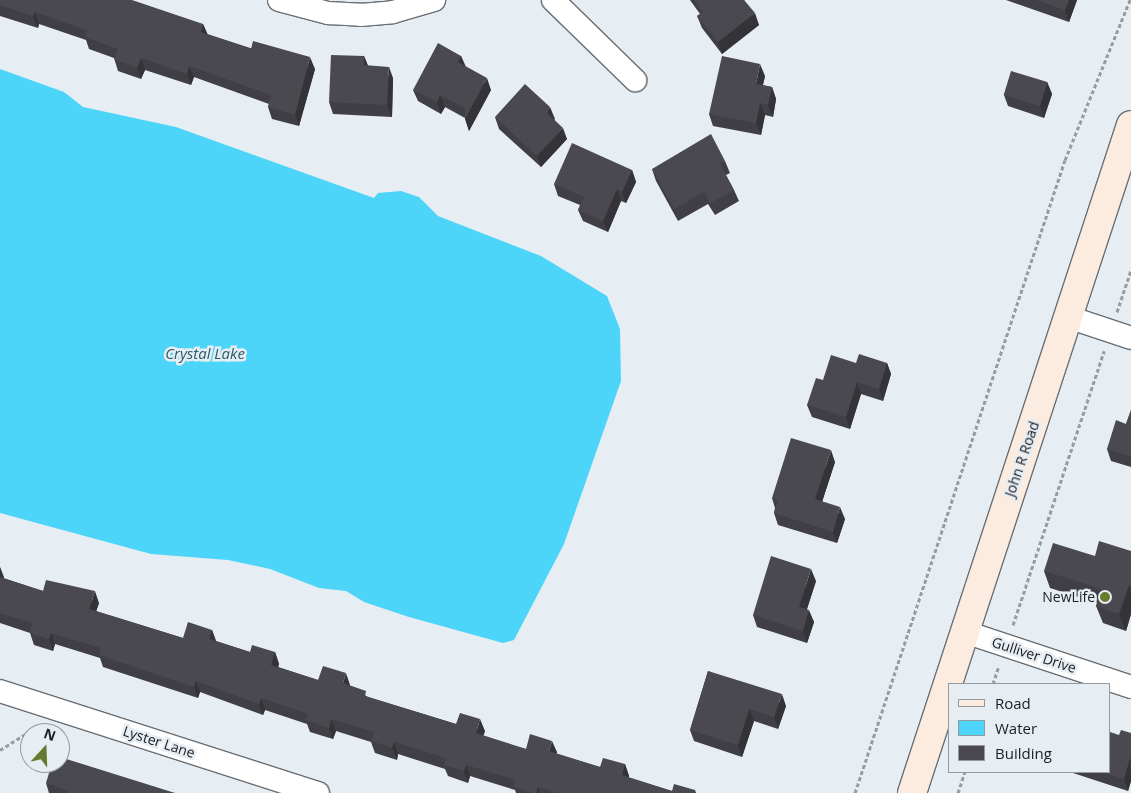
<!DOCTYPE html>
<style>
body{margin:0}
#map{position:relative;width:1131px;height:793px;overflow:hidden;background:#e6edf3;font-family:"Open Sans",sans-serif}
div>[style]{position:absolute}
.water>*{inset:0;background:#4dd5f9}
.path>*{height:3px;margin-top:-1.5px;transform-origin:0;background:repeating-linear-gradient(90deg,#979ca1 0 4px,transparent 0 6.5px)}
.roads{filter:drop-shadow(1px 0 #6a6f75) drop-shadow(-1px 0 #6a6f75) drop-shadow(0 1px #6a6f75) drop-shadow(0 -1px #6a6f75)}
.street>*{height:22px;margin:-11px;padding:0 11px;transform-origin:11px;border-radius:11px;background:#fff}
.secondary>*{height:28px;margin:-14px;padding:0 14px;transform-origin:14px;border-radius:14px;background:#fcece0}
.wall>*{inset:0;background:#403f45}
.shaded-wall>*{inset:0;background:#343338}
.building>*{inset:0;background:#4a4950;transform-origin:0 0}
.dots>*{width:14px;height:14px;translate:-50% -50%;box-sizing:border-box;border:2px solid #e6edf3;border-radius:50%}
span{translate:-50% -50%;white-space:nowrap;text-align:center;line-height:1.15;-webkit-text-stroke:5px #e6edf3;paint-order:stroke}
.street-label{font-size:14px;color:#1b1d1f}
.poi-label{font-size:14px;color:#1b1d1f}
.right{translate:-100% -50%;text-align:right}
.water-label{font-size:15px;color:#265d6c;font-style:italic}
.legend{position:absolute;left:948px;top:683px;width:162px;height:90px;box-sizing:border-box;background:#e6edf3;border:1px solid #959a9e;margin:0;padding:6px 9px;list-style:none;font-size:15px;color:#1b1d1f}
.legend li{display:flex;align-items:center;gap:10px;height:25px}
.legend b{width:25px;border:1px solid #959a9e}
.north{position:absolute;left:20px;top:723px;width:50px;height:50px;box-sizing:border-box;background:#e6edf3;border:1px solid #959a9e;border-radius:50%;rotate:20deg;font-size:14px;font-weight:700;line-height:20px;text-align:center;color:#1b1d1f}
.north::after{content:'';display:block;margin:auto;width:18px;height:22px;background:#657b2d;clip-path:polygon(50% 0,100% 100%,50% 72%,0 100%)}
</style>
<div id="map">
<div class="water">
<div style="clip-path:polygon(0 69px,64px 92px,83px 107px,176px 127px,374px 198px,378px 193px,401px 191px,419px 197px,438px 216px,541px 256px,607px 296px,620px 329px,621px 381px,564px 544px,514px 640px,503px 643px,409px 617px,364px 602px,346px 591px,319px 588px,270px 569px,228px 560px,151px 554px,0 513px)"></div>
</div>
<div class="path">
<div style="left:1117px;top:312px;width:44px;rotate:-71.6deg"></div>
<div style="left:1013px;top:625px;width:289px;rotate:-71.6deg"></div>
<div style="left:993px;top:684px;width:19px;rotate:-72deg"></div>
<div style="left:0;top:750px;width:39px;rotate:-32deg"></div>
<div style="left:855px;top:793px;width:667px;rotate:-71.65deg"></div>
<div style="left:1065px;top:160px;width:173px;rotate:-67.9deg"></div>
<div style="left:958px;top:793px;width:22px;rotate:-72deg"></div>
</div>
<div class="roads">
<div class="street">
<div style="left:279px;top:0;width:51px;rotate:14.9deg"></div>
<div style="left:328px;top:13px;width:33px;rotate:3deg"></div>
<div style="left:361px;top:15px;width:32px;rotate:-5deg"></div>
<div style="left:393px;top:12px;width:43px;rotate:-16.3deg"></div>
<div style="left:553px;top:0;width:115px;rotate:44.3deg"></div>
<div style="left:1068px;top:317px;width:66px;rotate:18.4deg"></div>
<div style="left:965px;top:632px;width:175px;rotate:18.3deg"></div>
<div style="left:0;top:691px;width:334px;rotate:17.8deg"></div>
</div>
<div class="secondary">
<div style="left:912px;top:793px;width:703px;rotate:-71.85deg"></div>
</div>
</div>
<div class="wall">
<div style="clip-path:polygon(0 0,203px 24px,207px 34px,315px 69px,299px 126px,272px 119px,268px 107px,269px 104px,194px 77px,191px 85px,145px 70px,141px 79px,118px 71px,114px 58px,89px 49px,86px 40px,39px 24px,38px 28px,0 16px)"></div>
<div style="clip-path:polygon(690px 0,744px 0,759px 25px,722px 54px,702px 28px,697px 16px,700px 14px)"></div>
<div style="clip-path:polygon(1006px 0,1077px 0,1069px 22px)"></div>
<div style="clip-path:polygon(364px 56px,368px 66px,393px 78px,392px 117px,333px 114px,329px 102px)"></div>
<div style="clip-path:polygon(461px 56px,465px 66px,491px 90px,469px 131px,465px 118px,445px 107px,441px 114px,418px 101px,413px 90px)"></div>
<div style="clip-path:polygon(765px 76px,763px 85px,772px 87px,776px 99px,773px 117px,765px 115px,761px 135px,713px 126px,709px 114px)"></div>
<div style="clip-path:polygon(1047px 82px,1052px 94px,1044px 118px,1008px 106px,1004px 95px)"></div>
<div style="clip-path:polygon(495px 117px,555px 119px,554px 119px,567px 139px,541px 167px,499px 129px)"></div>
<div style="clip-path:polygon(725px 161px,730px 173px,726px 175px,734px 190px,739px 201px,715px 215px,708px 204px,678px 221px,656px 181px,652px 169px)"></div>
<div style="clip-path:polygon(632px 170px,636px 182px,626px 203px,621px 201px,608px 232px,583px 221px,578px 210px,580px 205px,558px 196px,554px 184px)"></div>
<div style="clip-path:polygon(856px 363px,887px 363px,891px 374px,883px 401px,861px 394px,850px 429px,812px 417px,807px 405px,823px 380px)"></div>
<div style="clip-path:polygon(1131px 410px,1131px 467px,1111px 461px,1107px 449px,1126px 424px)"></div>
<div style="clip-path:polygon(835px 462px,822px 502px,845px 519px,837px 543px,778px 525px,774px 513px,775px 508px,772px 498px)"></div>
<div style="clip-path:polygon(1131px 551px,1131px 614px,1126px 631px,1103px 623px,1096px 606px,1097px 603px,1050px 588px,1044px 571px,1095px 556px)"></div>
<div style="clip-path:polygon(0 567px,3px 578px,43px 591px,99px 603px,96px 611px,183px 638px,212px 630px,216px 641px,250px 652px,275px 652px,279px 664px,278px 667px,318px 680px,350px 685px,350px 686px,368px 697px,456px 724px,485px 731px,483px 736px,526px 749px,557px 752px,556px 754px,600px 767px,625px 764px,629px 776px,629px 778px,672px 791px,695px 790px,696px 793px,516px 793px,515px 790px,470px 776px,468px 783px,448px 776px,445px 769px,398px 754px,397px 760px,375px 753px,371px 742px,336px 731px,333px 739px,310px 732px,307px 724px,265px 710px,263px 715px,200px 692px,198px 698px,103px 667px,100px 658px,55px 644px,53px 651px,34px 645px,30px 633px,0 623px)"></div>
<div style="clip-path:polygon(816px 581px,807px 609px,814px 622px,807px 643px,757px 627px,753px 615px)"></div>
<div style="clip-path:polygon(708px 671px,786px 706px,778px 729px,754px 721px,742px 757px,694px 741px,690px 730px)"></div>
<div style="clip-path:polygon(1131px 733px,1131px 781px,1128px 791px,1070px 772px,1110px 772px,1119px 735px)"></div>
<div style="clip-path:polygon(46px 783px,175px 793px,49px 793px)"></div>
</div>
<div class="shaded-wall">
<div style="clip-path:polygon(1069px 0,1077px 0,1069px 22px,1065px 10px)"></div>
<div style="clip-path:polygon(35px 12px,39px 24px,38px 28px,33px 16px)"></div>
<div style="clip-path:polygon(755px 13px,759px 25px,722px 54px,718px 42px)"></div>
<div style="clip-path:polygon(203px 24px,208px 35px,201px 32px)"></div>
<div style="clip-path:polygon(364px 56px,369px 68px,364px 65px)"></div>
<div style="clip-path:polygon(461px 56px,466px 67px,458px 62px)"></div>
<div style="clip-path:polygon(310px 57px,315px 69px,299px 126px,295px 115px)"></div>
<div style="clip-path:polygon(141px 58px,145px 70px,141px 79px,137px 68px)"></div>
<div style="clip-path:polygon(760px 64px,765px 76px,760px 96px,756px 84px)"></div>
<div style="clip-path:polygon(189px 66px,194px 77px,191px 85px,187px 74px)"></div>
<div style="clip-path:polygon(389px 67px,393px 78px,392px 117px,387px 105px)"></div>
<div style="clip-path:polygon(487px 78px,491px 90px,469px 131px,465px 119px)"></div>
<div style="clip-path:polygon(1047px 82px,1052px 94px,1044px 118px,1040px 106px)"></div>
<div style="clip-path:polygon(772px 87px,776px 99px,773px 117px,768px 105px)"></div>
<div style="clip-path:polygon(440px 95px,445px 107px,441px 114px,437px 102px)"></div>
<div style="clip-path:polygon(760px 103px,765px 115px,761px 135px,756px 123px)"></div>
<div style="clip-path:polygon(550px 107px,555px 119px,550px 124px,546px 112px)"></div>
<div style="clip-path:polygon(563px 128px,567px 139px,541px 167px,537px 156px)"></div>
<div style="clip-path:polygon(632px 170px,636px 182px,626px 203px,622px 192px)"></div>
<div style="clip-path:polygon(617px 189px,621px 201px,608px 232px,603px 221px)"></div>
<div style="clip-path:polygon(887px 363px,891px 374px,883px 401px,879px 389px)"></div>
<div style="clip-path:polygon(857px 382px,861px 394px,850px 429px,846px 417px)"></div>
<div style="clip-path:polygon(831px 450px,835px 462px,819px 511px,815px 499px)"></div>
<div style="clip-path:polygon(840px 507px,845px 519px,837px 543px,833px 532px)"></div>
<div style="clip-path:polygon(0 567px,4px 577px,0 587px)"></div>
<div style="clip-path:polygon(811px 569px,816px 581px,804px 618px,799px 607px)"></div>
<div style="clip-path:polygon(1129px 585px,1131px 591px,1131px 614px,1126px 631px,1119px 614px)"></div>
<div style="clip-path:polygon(95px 591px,99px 603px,93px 621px,89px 609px)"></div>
<div style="clip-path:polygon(809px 610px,814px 622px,807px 643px,803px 631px)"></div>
<div style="clip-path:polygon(212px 630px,216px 641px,209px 639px)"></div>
<div style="clip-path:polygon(51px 633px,55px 644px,53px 651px,49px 639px)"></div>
<div style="clip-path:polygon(275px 652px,279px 664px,275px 677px,271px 665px)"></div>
<div style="clip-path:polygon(346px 673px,350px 685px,347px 695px,343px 683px)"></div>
<div style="clip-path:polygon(196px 681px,200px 692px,198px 698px,194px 687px)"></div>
<div style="clip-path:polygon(782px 694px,786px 706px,778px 729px,774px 717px)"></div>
<div style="clip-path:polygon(261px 698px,265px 710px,263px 715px,259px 704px)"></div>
<div style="clip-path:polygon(749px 709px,754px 721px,742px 757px,738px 745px)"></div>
<div style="clip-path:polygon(331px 719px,336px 731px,333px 739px,329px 728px)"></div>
<div style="clip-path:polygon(480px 719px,485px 731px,480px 745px,476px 733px)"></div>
<div style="clip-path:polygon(552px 741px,557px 752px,553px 763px,549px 751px)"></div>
<div style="clip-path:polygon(394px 742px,398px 754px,397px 760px,392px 748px)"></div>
<div style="clip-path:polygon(1130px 758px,1131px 781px,1128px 791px,1124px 779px)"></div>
<div style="clip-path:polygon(625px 764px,629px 776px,626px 787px,622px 775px)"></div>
<div style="clip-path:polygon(466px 765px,470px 776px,468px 783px,464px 771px)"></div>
<div style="clip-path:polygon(538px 787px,540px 793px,536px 793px)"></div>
</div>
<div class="building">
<div style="clip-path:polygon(0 0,132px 0,203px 24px,201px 32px,251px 49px,253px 41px,310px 57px,295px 115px,268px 107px,271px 95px,189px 66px,187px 74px,141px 58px,137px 68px,114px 59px,118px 49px,85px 37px,87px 30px,35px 12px,33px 16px,0 5px)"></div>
<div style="clip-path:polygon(694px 0,744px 0,755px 13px,718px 42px,697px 16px,703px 12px)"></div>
<div style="clip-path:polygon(1036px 0,1069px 0,1065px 10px)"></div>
<div style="clip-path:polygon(438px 43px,461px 56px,458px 62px,487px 78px,465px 119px,465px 108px,440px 95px,437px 102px,413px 90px)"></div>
<div style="clip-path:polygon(331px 55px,364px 56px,364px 65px,389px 67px,387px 105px,329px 102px)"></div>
<div style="clip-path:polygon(722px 56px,760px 64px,756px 84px,772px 87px,768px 105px,760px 103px,756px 123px,709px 114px)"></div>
<div style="left:1011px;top:71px;width:38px;height:25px;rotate:17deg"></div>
<div style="clip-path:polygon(525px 84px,550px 107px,546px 112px,563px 128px,537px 156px,495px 117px)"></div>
<div style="clip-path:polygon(711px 134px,725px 161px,720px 164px,734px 190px,710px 203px,704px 192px,674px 209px,652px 169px)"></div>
<div style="clip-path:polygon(572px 143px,632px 170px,622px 192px,617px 189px,603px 221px,578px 210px,584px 197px,554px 184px)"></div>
<div style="clip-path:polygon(859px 354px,887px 363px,879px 389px,857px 382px,846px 417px,807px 405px,816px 378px,823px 380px,831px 355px,856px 363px)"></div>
<div style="clip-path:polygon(1131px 410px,1131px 457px,1107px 449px,1116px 420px,1126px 424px)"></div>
<div style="clip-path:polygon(791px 438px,831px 450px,815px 499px,840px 507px,833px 532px,774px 513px,778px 500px,772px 498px)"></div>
<div style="clip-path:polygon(1099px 541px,1131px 551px,1131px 585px,1129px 585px,1119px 614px,1096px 606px,1102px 589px,1044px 571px,1053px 543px,1095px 556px)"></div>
<div style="clip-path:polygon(771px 556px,811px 569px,799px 607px,809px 610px,803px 631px,753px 615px)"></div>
<div style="clip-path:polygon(0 577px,43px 591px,46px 580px,95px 591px,89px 609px,183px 638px,188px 622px,212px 630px,209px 639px,250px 652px,252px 645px,275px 652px,271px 665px,318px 680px,323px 666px,346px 673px,343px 683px,366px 691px,365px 696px,456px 724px,460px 713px,480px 719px,476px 733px,526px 749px,530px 734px,552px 741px,549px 751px,600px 767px,603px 758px,625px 764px,622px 775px,672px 791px,674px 784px,695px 790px,694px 793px,559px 793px,538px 787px,536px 793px,533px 793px,514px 787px,516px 780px,466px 765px,464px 771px,444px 765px,446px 758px,394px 742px,392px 748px,371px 741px,374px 732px,331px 719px,329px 728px,306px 720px,308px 714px,261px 698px,259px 704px,196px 681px,194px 687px,99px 655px,101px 648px,51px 633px,49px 639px,30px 633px,32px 623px,0 613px)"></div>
<div style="clip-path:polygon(708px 671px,782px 694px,774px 717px,749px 709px,738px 745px,690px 730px)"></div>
<div style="clip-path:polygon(1121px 730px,1131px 733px,1131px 758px,1130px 758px,1124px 779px,1101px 772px,1110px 772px,1110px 732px,1119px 735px)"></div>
<div style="clip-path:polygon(60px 757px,175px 793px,67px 793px,68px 791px,46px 783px,52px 763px,60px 763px)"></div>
</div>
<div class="dots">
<div style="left:1105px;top:597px;background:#657b2d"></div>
</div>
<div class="street-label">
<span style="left:1022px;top:459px;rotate:-71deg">John R Road</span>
<span style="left:1034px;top:655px;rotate:18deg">Gulliver Drive</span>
<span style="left:159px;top:742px;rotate:18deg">Lyster Lane</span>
</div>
<div class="poi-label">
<span class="right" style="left:1095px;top:597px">NewLife</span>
</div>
<div class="water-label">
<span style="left:205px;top:354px">Crystal Lake</span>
</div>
<ul class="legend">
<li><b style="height:6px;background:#fcece0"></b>Road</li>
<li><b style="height:14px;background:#4dd5f9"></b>Water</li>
<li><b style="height:14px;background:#4a4950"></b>Building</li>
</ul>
<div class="north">N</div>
</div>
